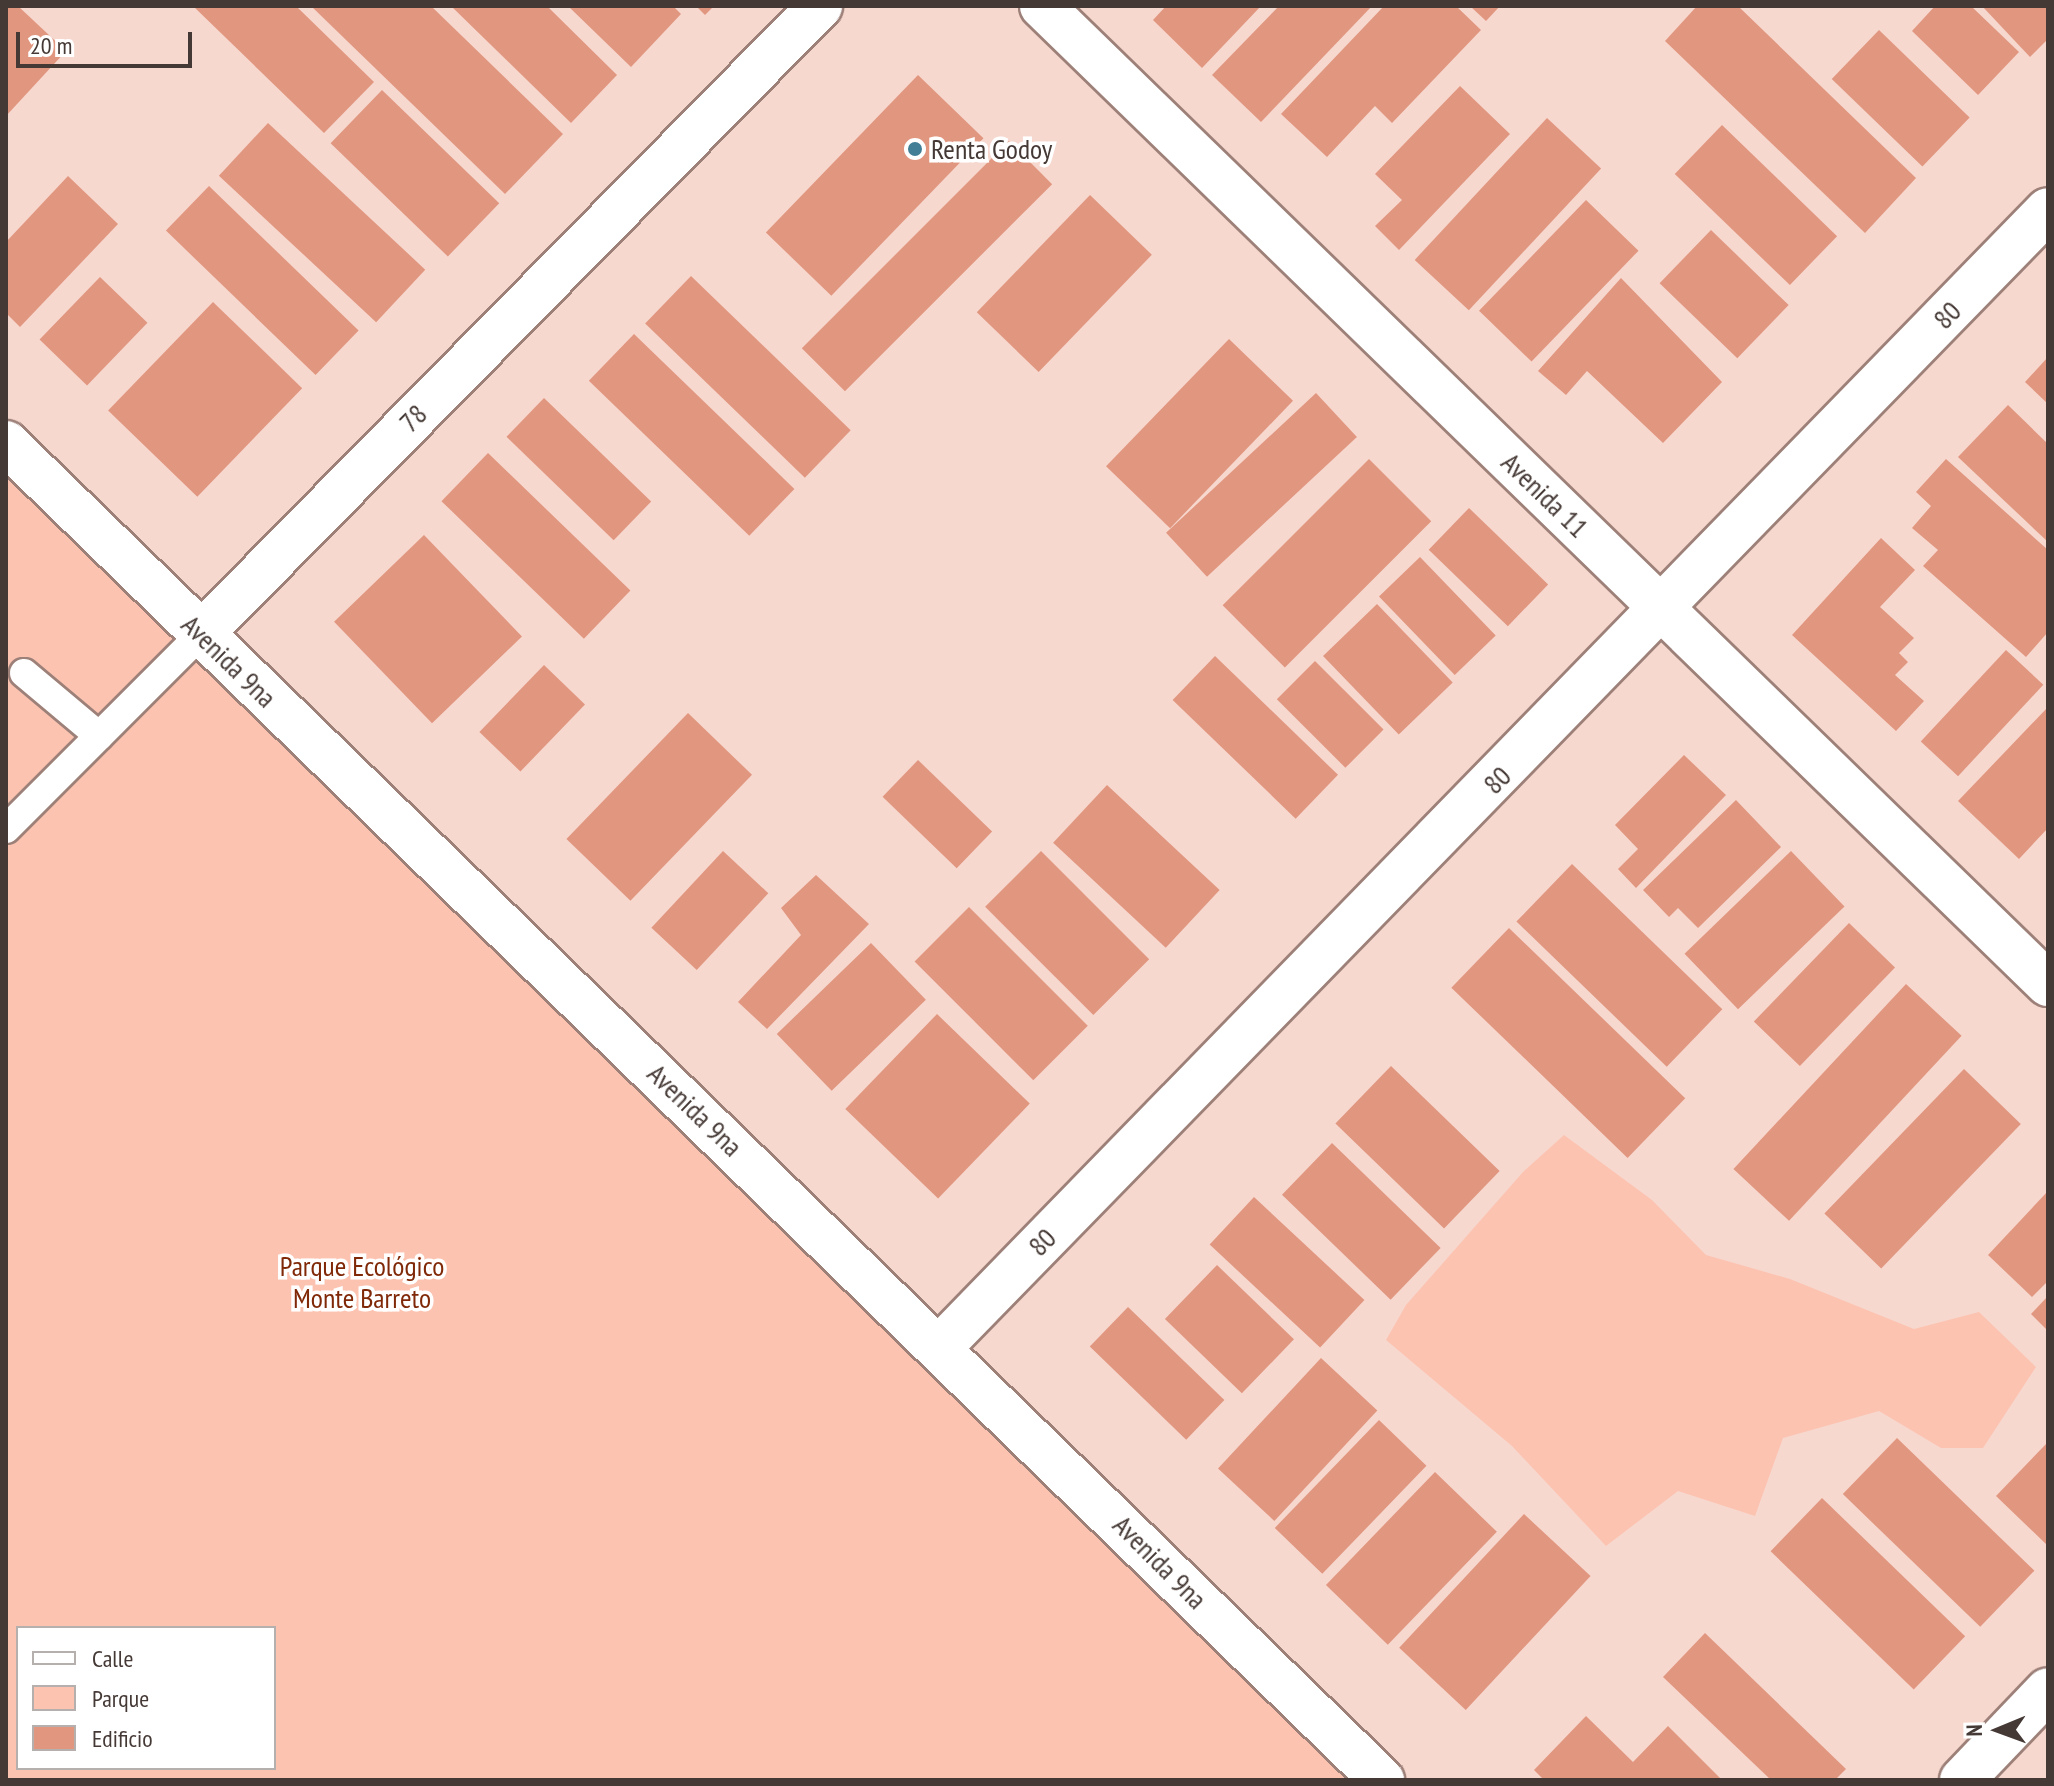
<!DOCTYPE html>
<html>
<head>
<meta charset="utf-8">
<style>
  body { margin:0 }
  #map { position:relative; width:2054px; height:1786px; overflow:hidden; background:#f7d8cf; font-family:"PT Sans Narrow",sans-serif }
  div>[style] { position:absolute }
  .green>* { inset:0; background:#fcc3b1 }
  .building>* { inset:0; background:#e1967f; transform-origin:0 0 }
  .roads { filter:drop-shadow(2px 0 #9d8179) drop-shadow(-2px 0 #9d8179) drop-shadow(0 2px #9d8179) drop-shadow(0 -2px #9d8179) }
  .service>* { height:28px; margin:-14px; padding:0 14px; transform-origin:14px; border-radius:14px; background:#fff }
  .minor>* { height:44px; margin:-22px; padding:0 22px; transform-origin:22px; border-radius:22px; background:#fff }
  .tertiary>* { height:44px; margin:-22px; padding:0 22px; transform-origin:22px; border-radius:22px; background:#fff }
  .dots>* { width:22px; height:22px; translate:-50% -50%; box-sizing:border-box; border:4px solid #fff; border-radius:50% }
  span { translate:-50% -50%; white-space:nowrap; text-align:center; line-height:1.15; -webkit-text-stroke:7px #fff; paint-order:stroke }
  .poi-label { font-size:28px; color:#453935 }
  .left { translate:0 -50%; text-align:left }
  .street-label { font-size:28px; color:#453935 }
  .park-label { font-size:28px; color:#802908 }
  .frame { position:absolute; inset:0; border:8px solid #453935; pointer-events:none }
  .legend { position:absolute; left:16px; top:1626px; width:260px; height:144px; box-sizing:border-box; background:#fff; border:2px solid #b5b0ae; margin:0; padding:10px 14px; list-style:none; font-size:24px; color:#453935 }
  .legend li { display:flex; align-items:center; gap:16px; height:40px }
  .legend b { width:40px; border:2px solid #b5b0ae }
  .north { position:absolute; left:1958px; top:1690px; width:80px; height:80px; -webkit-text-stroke:6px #fff; paint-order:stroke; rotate:269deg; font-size:22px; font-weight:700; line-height:32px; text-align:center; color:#453935 }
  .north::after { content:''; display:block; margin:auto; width:28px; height:36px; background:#453935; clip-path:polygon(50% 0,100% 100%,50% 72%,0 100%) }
  .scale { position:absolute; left:16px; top:32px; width:176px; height:36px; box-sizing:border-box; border:4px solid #453935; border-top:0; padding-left:10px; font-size:24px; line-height:28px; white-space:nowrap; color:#453935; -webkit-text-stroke:6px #fff; paint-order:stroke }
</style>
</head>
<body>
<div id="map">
  <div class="green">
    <i style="clip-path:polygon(evenodd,6px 444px,1382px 1780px,6px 1780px,6px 444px,18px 1628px,274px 1628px,274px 1768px,18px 1768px,18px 1628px)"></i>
    <i style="clip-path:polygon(1564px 1135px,1652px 1200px,1706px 1255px,1790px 1279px,1914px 1329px,1979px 1312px,2036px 1367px,1983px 1448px,1941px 1448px,1879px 1411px,1783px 1438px,1755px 1516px,1678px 1491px,1606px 1546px,1512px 1446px,1386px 1340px,1406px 1305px,1523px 1172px)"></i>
  </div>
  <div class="building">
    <i style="clip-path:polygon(6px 6px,18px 6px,66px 51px,6px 116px)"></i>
    <i style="clip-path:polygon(193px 6px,296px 6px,374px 82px,324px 133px)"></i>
    <i style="clip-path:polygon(311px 6px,431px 6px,563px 134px,505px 194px)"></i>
    <i style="clip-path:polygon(451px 6px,547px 6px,617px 75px,571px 123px)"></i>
    <i style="clip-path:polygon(568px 6px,673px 6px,681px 14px,631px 67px)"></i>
    <i style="clip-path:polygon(696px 6px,714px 6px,705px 15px)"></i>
    <i style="clip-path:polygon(1166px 6px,1261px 6px,1202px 68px,1153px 20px)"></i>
    <i style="clip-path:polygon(1279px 6px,1372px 6px,1261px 122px,1212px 75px)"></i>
    <i style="clip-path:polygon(1384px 6px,1456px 6px,1481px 30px,1392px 123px,1375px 106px,1327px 157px,1281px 114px)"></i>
    <i style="clip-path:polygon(1470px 6px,1500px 6px,1486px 21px)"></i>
    <i style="clip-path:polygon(1697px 6px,1738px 6px,1916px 178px,1865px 233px,1665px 41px)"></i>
    <i style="clip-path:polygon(1935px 6px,1971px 6px,2019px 52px,1978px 95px,1912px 31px)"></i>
    <i style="clip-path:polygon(1982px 6px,2048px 6px,2048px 39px,2030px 57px)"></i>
    <i style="left:1879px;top:30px;width:126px;height:68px;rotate:44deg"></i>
    <i style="left:918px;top:75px;width:91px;height:219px;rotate:44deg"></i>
    <i style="clip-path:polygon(1460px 86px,1510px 134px,1399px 250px,1375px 226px,1402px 200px,1375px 174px)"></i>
    <i style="left:382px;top:90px;width:163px;height:74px;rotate:44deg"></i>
    <i style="left:1547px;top:118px;width:74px;height:194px;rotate:43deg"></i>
    <i style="left:268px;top:123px;width:215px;height:72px;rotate:43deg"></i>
    <i style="left:1722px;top:125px;width:160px;height:68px;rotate:44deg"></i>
    <i style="left:1009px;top:141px;width:61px;height:293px;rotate:45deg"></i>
    <i style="clip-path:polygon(68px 176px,118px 224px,20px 327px,6px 313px,6px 242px)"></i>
    <i style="left:209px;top:186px;width:208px;height:62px;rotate:44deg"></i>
    <i style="left:1090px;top:195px;width:86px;height:163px;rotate:44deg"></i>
    <i style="left:1586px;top:200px;width:73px;height:154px;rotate:44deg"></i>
    <i style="left:1711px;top:230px;width:108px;height:74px;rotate:44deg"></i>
    <i style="left:691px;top:276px;width:222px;height:66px;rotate:44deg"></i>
    <i style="left:100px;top:277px;width:66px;height:87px;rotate:44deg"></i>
    <i style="clip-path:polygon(1621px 278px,1722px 382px,1663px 443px,1587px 371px,1566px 395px,1538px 371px)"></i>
    <i style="left:213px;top:302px;width:124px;height:151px;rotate:44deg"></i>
    <i style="left:634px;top:334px;width:223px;height:65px;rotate:44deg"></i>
    <i style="left:1229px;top:339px;width:89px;height:177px;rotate:44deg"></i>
    <i style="clip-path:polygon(2048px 357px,2048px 404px,2025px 382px)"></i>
    <i style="left:1316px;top:393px;width:60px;height:205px;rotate:47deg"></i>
    <i style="left:544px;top:398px;width:149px;height:54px;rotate:44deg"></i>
    <i style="clip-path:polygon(2008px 405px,2048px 444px,2048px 542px,1958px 457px)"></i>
    <i style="left:488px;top:453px;width:198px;height:67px;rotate:44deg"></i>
    <i style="left:1369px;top:459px;width:88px;height:207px;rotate:45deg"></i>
    <i style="clip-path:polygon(1946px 459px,2048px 550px,2048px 632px,2026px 657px,1923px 566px,1938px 550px,1912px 528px,1931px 506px,1916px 492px)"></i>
    <i style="left:1469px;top:508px;width:110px;height:58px;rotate:44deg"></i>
    <i style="left:424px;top:535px;width:141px;height:125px;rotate:46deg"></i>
    <i style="clip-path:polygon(1881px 538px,1915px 570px,1880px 607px,1914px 638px,1899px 653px,1908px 662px,1895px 675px,1924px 701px,1896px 731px,1792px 635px)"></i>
    <i style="left:1420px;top:557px;width:109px;height:57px;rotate:46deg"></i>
    <i style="left:1377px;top:604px;width:109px;height:75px;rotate:46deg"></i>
    <i style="left:2006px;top:650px;width:51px;height:125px;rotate:43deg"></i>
    <i style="left:1215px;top:656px;width:171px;height:61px;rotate:44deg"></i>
    <i style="left:1315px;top:661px;width:97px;height:54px;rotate:45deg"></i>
    <i style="left:544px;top:665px;width:57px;height:93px;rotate:44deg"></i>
    <i style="clip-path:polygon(2048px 707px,2048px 828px,2019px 859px,1958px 801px)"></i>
    <i style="left:688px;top:713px;width:89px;height:175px;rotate:44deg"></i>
    <i style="clip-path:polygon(1684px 755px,1726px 795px,1636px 888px,1618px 869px,1638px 849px,1615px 825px)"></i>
    <i style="left:918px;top:760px;width:103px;height:51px;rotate:44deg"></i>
    <i style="left:1107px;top:785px;width:154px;height:79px;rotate:43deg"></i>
    <i style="clip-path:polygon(1736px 800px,1781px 847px,1698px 928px,1678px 908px,1669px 917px,1643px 890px)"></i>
    <i style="left:723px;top:851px;width:62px;height:105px;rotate:43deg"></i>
    <i style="left:1041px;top:851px;width:153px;height:79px;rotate:45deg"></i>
    <i style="left:1791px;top:851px;width:77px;height:148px;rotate:46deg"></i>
    <i style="left:1572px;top:864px;width:209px;height:80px;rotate:44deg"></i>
    <i style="clip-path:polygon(816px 875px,869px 924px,767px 1029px,738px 1002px,801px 935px,781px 908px)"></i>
    <i style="left:969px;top:907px;width:168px;height:77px;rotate:45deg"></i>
    <i style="left:1849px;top:923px;width:64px;height:137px;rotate:44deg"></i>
    <i style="left:1509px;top:928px;width:245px;height:83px;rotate:44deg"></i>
    <i style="left:871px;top:943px;width:79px;height:131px;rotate:46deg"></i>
    <i style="left:1906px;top:984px;width:76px;height:253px;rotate:43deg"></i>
    <i style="left:937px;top:1014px;width:129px;height:132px;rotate:44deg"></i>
    <i style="left:1391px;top:1066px;width:151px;height:80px;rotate:44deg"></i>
    <i style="left:1964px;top:1069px;width:79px;height:201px;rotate:44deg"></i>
    <i style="left:1332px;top:1143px;width:151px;height:72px;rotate:44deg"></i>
    <i style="clip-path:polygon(2048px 1191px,2048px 1281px,2032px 1297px,1988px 1255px)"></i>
    <i style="left:1254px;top:1197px;width:151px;height:65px;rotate:43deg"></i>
    <i style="left:1217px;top:1265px;width:107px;height:75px;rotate:44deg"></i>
    <i style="clip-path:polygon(2048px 1296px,2048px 1331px,2031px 1314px)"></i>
    <i style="left:1128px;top:1307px;width:134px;height:55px;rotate:44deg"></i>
    <i style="left:1321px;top:1358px;width:77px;height:151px;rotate:43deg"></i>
    <i style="left:1379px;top:1420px;width:66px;height:150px;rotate:44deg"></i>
    <i style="left:1897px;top:1438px;width:191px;height:78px;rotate:44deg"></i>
    <i style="clip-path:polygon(2048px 1442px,2048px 1546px,1996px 1496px)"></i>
    <i style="left:1435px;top:1472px;width:86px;height:157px;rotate:44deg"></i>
    <i style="left:1822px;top:1498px;width:199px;height:74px;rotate:44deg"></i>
    <i style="left:1524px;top:1514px;width:91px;height:183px;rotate:43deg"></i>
    <i style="clip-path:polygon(1705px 1633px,1846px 1769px,1835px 1780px,1771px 1780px,1663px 1677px)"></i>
    <i style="clip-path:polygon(1586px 1716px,1633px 1762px,1668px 1726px,1722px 1780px,1544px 1780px,1534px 1770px)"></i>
  </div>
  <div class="roads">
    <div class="service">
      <i style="left:24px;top:673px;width:98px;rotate:40deg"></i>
      <i style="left:6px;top:829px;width:276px;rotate:-45deg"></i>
    </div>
    <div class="minor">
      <i style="left:1042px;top:6px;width:1403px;rotate:44.19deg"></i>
      <i style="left:201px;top:634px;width:882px;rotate:-45.41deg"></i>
      <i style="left:941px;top:1346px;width:1586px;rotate:-45.74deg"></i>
      <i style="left:1962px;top:1780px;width:124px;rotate:-46.3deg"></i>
    </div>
    <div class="tertiary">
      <i style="left:6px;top:443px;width:1919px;rotate:44.18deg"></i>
    </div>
  </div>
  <div class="dots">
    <i style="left:915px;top:149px;background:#427f96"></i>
  </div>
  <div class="poi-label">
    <span class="left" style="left:931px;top:149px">Renta Godoy</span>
  </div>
  <div class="street-label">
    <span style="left:1947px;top:315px;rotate:-46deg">80</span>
    <span style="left:413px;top:418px;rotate:-45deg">78</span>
    <span style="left:1545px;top:495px;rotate:44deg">Avenida 11</span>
    <span style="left:229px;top:661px;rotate:44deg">Avenida 9na</span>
    <span style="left:1497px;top:780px;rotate:-45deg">80</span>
    <span style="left:695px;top:1110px;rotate:44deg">Avenida 9na</span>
    <span style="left:1042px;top:1242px;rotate:-45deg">80</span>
    <span style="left:1160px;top:1562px;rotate:45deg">Avenida 9na</span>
  </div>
  <div class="park-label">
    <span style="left:362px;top:1282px">Parque Ecológico<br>Monte Barreto</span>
  </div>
  <div class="frame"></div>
  <ul class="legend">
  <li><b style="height:10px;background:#fff"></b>Calle</li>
  <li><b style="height:22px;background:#fcc3b1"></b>Parque</li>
  <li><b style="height:22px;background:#e1967f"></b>Edificio</li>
  </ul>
  <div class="north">N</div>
  <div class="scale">20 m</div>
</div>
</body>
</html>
